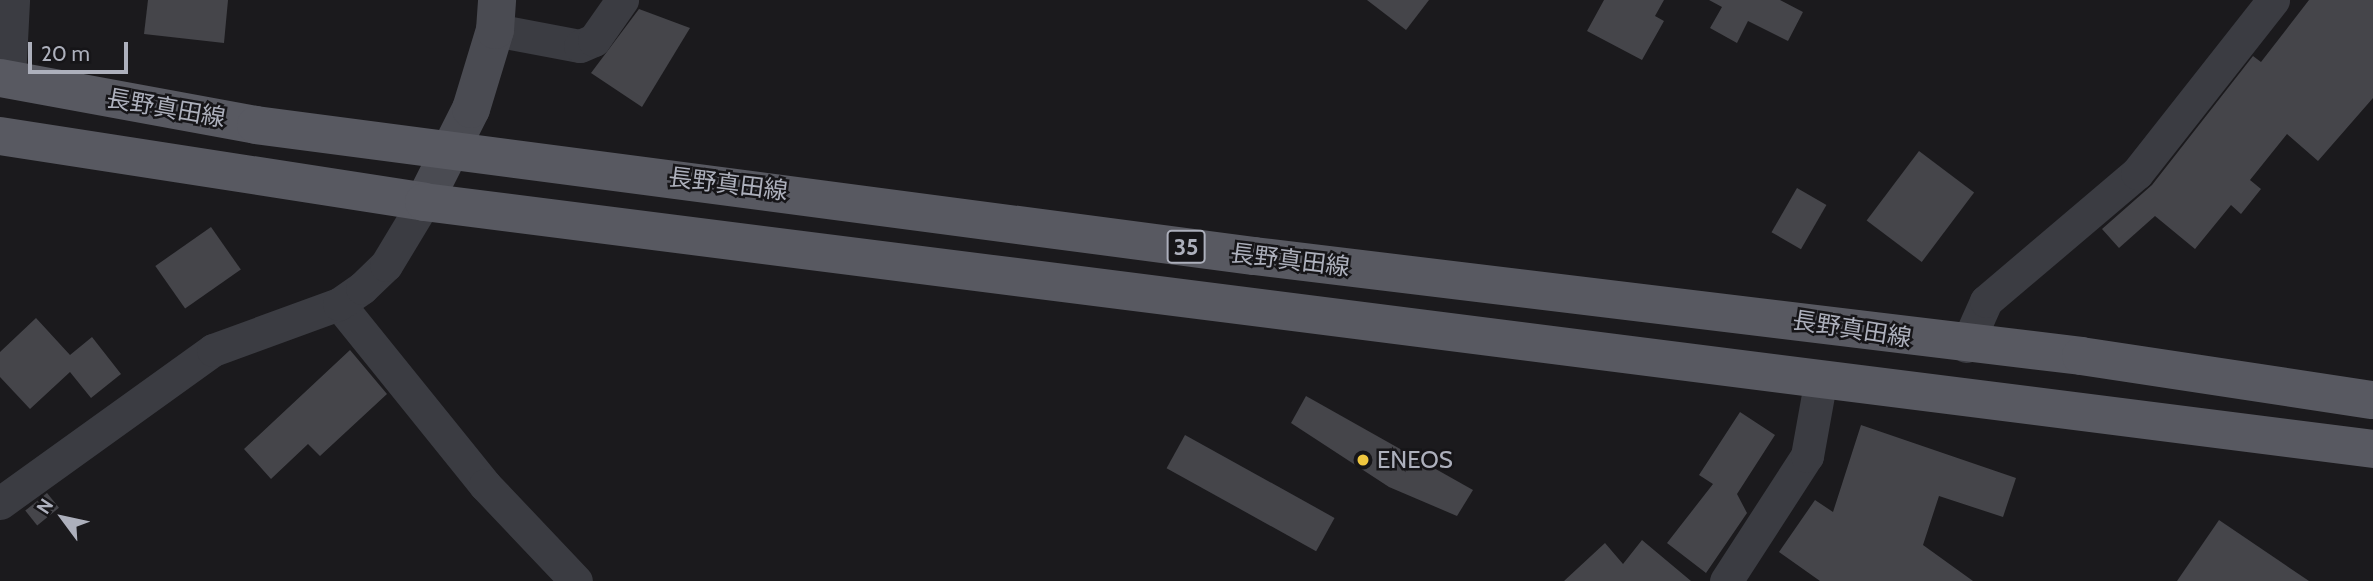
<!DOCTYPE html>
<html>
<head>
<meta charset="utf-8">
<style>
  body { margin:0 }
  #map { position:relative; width:2373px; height:581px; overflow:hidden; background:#1b1a1d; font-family:Cabin,"Noto Sans JP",sans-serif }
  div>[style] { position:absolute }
  .building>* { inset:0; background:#45454a; transform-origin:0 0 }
  .street>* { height:33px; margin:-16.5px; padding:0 16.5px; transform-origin:16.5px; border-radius:16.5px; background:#3b3c42 }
  .secondary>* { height:38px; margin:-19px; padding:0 19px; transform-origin:19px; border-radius:19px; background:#4a4b52 }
  .primary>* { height:38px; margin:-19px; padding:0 19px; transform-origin:19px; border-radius:19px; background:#585961 }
  .dots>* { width:19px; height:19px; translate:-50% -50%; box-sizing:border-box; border:4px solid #161518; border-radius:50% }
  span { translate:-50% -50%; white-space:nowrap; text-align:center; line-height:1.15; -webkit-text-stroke:5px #161518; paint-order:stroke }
  .shield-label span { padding:2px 5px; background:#161518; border:2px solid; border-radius:5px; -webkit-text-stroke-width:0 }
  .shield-label { font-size:23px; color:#adb0bc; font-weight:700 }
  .street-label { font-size:24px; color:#adb0bc }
  .poi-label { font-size:24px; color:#adb0bc }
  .left { translate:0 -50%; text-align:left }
  .north { position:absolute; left:28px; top:483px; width:70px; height:70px; -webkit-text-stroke:5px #161518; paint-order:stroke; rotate:303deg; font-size:19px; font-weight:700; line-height:28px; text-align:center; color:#adb0bc }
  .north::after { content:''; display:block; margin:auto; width:24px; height:32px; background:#adb0bc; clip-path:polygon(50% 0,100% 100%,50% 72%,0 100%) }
  .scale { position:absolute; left:28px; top:42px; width:100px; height:32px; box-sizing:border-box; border:4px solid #adb0bc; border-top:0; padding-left:9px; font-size:21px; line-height:24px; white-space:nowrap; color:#adb0bc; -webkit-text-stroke:5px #161518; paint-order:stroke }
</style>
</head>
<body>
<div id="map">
  <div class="building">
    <i style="clip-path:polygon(148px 0,228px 0,224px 43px,144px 34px)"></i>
    <i style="clip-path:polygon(1367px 0,1429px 0,1406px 30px)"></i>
    <i style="clip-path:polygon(1604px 0,1664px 0,1655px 16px,1664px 21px,1642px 60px,1587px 31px)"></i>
    <i style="clip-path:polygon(1709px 0,1780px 0,1803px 12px,1788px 41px,1748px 21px,1737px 43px,1710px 28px,1722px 7px)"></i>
    <i style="clip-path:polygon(2309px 0,2373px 0,2373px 98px,2318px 161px,2287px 134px,2250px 180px,2261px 189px,2241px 214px,2231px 205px,2195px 249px,2155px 216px,2119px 248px,2102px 229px,2152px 185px,2253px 56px,2261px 62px)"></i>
    <i style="clip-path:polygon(639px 9px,690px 28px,642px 107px,591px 73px)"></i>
    <i style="left:1919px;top:151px;width:69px;height:87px;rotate:37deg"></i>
    <i style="left:1797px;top:188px;width:34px;height:51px;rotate:30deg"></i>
    <i style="left:211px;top:227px;width:52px;height:68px;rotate:55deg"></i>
    <i style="clip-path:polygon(36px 318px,70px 355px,92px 337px,121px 374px,91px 398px,70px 372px,30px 409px,0 377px,0 352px)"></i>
    <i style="clip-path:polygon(350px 350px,387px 394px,320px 456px,308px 444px,271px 479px,244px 449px)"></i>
    <i style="clip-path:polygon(1306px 396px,1473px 490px,1457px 516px,1389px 487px,1291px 423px)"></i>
    <i style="clip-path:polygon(1740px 412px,1775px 435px,1737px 494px,1747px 513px,1706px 573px,1667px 543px,1713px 484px,1699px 475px)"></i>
    <i style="clip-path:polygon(1861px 425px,2016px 478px,2003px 517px,1939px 496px,1923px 545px,1973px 581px,1820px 581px,1779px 552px,1815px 500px,1833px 512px)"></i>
    <i style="left:1185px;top:435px;width:171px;height:38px;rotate:29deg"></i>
    <i style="left:47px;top:493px;width:19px;height:28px;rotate:51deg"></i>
    <i style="clip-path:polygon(2219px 520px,2309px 581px,2177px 581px)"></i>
    <i style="clip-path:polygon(1642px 540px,1691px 581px,1564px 581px,1605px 543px,1623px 564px)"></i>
  </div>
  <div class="street">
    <i style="left:495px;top:30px;width:86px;rotate:10.7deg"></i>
    <i style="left:580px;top:46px;width:15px;rotate:-23deg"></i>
    <i style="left:594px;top:40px;width:49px;rotate:-55deg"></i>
    <i style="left:9px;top:80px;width:80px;rotate:-87.1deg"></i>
    <i style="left:339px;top:304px;width:233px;rotate:51.1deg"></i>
    <i style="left:485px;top:485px;width:132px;rotate:46.5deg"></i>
    <i style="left:1966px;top:346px;width:49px;rotate:-66deg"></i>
    <i style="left:1986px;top:301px;width:198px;rotate:-40.3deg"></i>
    <i style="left:2137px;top:173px;width:220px;rotate:-51.8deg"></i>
    <i style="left:0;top:503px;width:262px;rotate:-35.7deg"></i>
    <i style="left:213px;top:350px;width:134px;rotate:-20.1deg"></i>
    <i style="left:339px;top:304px;width:28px;rotate:-35deg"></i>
    <i style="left:362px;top:288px;width:33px;rotate:-44deg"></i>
    <i style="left:386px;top:265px;width:74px;rotate:-58.9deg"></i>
    <i style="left:1726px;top:581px;width:149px;rotate:-57.1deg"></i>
    <i style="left:1807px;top:456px;width:79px;rotate:-79.8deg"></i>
  </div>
  <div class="secondary">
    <i style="left:424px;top:202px;width:104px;rotate:-63.2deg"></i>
    <i style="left:471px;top:109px;width:83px;rotate:-73.1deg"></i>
    <i style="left:495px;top:30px;width:30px;rotate:-86deg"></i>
  </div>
  <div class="primary">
    <i style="left:0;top:78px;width:260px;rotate:10.4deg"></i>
    <i style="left:256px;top:125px;width:1007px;rotate:7.48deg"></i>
    <i style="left:1254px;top:256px;width:833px;rotate:6.89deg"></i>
    <i style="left:2081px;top:356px;width:295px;rotate:8.6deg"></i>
    <i style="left:0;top:136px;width:429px;rotate:8.8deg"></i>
    <i style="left:424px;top:202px;width:1965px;rotate:7.22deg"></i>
  </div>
  <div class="dots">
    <i style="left:1363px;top:460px;background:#f0c73f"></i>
  </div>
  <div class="shield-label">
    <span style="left:1186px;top:247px">35</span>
  </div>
  <div class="street-label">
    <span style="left:166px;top:108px;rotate:10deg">長野真田線</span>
    <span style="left:728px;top:184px;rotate:7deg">長野真田線</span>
    <span style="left:1290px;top:260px;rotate:7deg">長野真田線</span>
    <span style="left:1852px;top:329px;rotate:9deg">長野真田線</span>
  </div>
  <div class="poi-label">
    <span class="left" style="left:1377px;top:460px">ENEOS</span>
  </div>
  <div class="north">N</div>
  <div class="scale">20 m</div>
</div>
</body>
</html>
